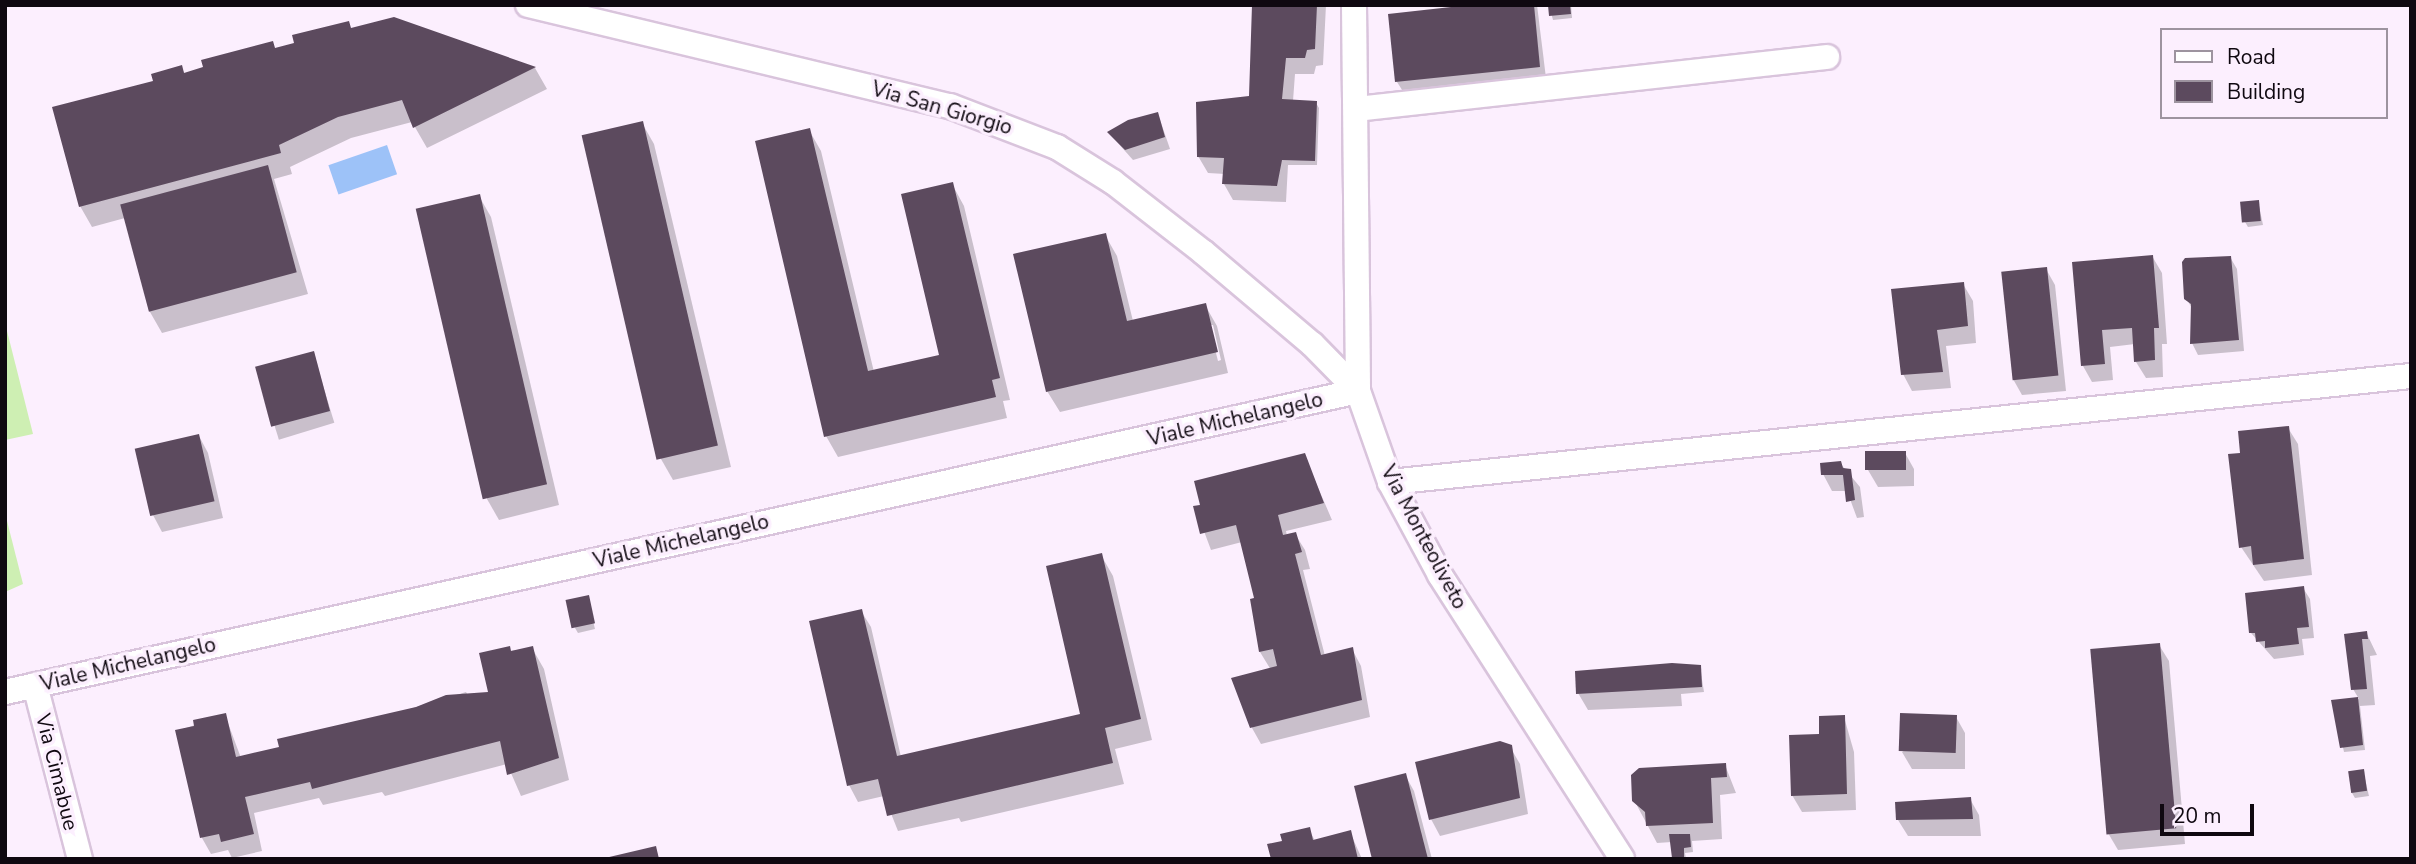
<!DOCTYPE html>
<html>
<head>
<meta charset="utf-8">
<style>
  body { margin:0 }
  #map { position:relative; width:2416px; height:864px; overflow:hidden; background:#fceffe; font-family:"Nunito Sans",sans-serif }
  div>[style] { position:absolute }
  .green>* { inset:0; background:#ceefb3 }
  .water>* { inset:0; background:#9dc2f8; transform-origin:0 0 }
  .shadow>* { inset:0; background:#0003; transform-origin:0 0 }
  .building>* { inset:0; background:#5c4a5e; transform-origin:0 0 }
  .roads { filter:drop-shadow(2px 0 #d9c4dc) drop-shadow(-2px 0 #d9c4dc) drop-shadow(0 2px #d9c4dc) drop-shadow(0 -2px #d9c4dc) }
  .minor>* { height:24px; margin:-12px; padding:0 12px; transform-origin:12px; border-radius:12px; background:#fff }
  span { translate:-50% -50%; white-space:nowrap; text-align:center; line-height:1.15; -webkit-text-stroke:7px #fceffe; paint-order:stroke }
  .street-label { font-size:21px; color:#0f0810 }
  .frame { position:absolute; inset:0; border:7px solid #0f0810; pointer-events:none }
  .legend { position:absolute; left:2160px; top:28px; width:228px; height:91px; box-sizing:border-box; background:#fceffe; border:2px solid #9d939f; margin:0; padding:9px 12px; list-style:none; font-size:21px; color:#0f0810 }
  .legend li { display:flex; align-items:center; gap:14px; height:35px }
  .legend b { width:35px; border:2px solid #9d939f }
  .scale { position:absolute; left:2160px; top:804px; width:94px; height:32px; box-sizing:border-box; border:4px solid #0f0810; border-top:0; padding-left:9px; font-size:21px; line-height:24px; white-space:nowrap; color:#0f0810; -webkit-text-stroke:5px #fceffe; paint-order:stroke }
</style>
</head>
<body>
<div id="map">
  <div class="green">
    <i style="clip-path:polygon(5px 323px,33px 434px,5px 440px)"></i>
    <i style="clip-path:polygon(5px 513px,23px 584px,5px 592px)"></i>
  </div>
  <div class="water">
    <i style="left:387px;top:145px;width:31px;height:62px;rotate:71deg"></i>
  </div>
  <div class="shadow">
    <i style="clip-path:polygon(1254px 5px,1326px 5px,1323px 65px,1316px 66px,1314px 74px,1295px 74px,1293px 101px,1316px 103px,1319px 108px,1317px 165px,1288px 165px,1286px 202px,1233px 200px,1224px 184px,1225px 174px,1208px 173px,1198px 156px,1251px 98px)"></i>
    <i style="clip-path:polygon(1471px 5px,1537px 5px,1546px 78px,1404px 93px,1397px 82px,1390px 16px)"></i>
    <i style="clip-path:polygon(1549px 5px,1571px 5px,1572px 18px,1553px 20px)"></i>
    <i style="clip-path:polygon(394px 19px,535px 68px,547px 89px,427px 148px,412px 122px,351px 138px,290px 167px,292px 174px,274px 179px,308px 294px,162px 333px,150px 312px,125px 218px,92px 227px,80px 206px,155px 82px,181px 67px,185px 74px,272px 43px,276px 50px)"></i>
    <i style="clip-path:polygon(1158px 114px,1170px 149px,1133px 160px,1109px 133px)"></i>
    <i style="clip-path:polygon(642px 123px,654px 144px,731px 467px,673px 480px,661px 459px)"></i>
    <i style="clip-path:polygon(809px 130px,821px 151px,874px 372px,941px 356px,952px 184px,964px 206px,1010px 400px,1003px 401px,1007px 418px,838px 457px,826px 436px)"></i>
    <i style="clip-path:polygon(479px 196px,491px 217px,559px 505px,499px 520px,487px 499px)"></i>
    <i style="clip-path:polygon(2258px 201px,2263px 225px,2248px 227px,2245px 222px)"></i>
    <i style="clip-path:polygon(evenodd,1105px 235px,1117px 256px,1133px 321px,1205px 305px,1217px 326px,1228px 373px,1060px 412px,1047px 391px,1105px 235px,1209px 325px,1213px 325px,1221px 360px,1218px 361px,1209px 325px)"></i>
    <i style="clip-path:polygon(2152px 256px,2162px 273px,2167px 344px,2162px 344px,2163px 377px,2146px 378px,2136px 362px,2135px 344px,2110px 347px,2113px 380px,2092px 382px,2083px 366px,2074px 263px)"></i>
    <i style="clip-path:polygon(2230px 257px,2237px 269px,2244px 351px,2198px 355px,2192px 343px,2193px 310px,2186px 298px)"></i>
    <i style="clip-path:polygon(2046px 269px,2055px 285px,2066px 391px,2022px 395px,2013px 379px,2003px 273px)"></i>
    <i style="clip-path:polygon(1963px 284px,1973px 301px,1976px 343px,1946px 346px,1951px 388px,1912px 391px,1903px 374px)"></i>
    <i style="left:313px;top:353px;width:73px;height:58px;rotate:73deg"></i>
    <i style="clip-path:polygon(2288px 428px,2298px 444px,2312px 575px,2264px 581px,2241px 547px,2242px 455px)"></i>
    <i style="clip-path:polygon(199px 436px,208px 453px,223px 518px,162px 532px,153px 515px)"></i>
    <i style="clip-path:polygon(1905px 453px,1914px 469px,1914px 486px,1878px 487px,1868px 470px)"></i>
    <i style="clip-path:polygon(1304px 455px,1332px 520px,1286px 531px,1287px 536px,1295px 534px,1305px 550px,1310px 569px,1303px 570px,1325px 656px,1352px 649px,1361px 666px,1370px 717px,1261px 744px,1252px 728px,1271px 670px,1260px 652px,1252px 600px,1257px 599px,1242px 542px,1211px 550px,1195px 507px)"></i>
    <i style="clip-path:polygon(1840px 463px,1860px 487px,1864px 517px,1857px 518px,1847px 491px,1832px 491px,1823px 474px)"></i>
    <i style="clip-path:polygon(1101px 555px,1113px 576px,1152px 740px,1115px 749px,1124px 784px,961px 822px,959px 818px,898px 831px,884px 796px,858px 802px,849px 785px,861px 611px,871px 627px,901px 757px,1083px 715px)"></i>
    <i style="clip-path:polygon(2303px 588px,2310px 599px,2314px 638px,2302px 639px,2304px 655px,2274px 659px,2251px 633px)"></i>
    <i style="clip-path:polygon(588px 600px,595px 629px,578px 633px,575px 628px)"></i>
    <i style="clip-path:polygon(2366px 632px,2377px 655px,2370px 656px,2375px 705px,2360px 706px,2365px 750px,2344px 752px,2333px 702px,2359px 699px,2353px 689px,2346px 635px)"></i>
    <i style="clip-path:polygon(2159px 645px,2169px 661px,2185px 844px,2118px 850px,2108px 833px)"></i>
    <i style="clip-path:polygon(532px 648px,544px 669px,569px 780px,521px 796px,507px 764px,385px 796px,382px 792px,323px 805px,319px 798px,254px 813px,262px 851px,232px 858px,228px 850px,211px 854px,202px 838px,177px 731px,225px 715px,241px 758px,281px 748px,466px 692px,469px 697px,490px 693px,481px 655px)"></i>
    <i style="clip-path:polygon(1700px 667px,1704px 692px,1681px 694px,1682px 706px,1588px 710px,1578px 693px)"></i>
    <i style="clip-path:polygon(1844px 717px,1854px 752px,1856px 810px,1802px 812px,1792px 795px,1821px 736px)"></i>
    <i style="clip-path:polygon(1956px 717px,1965px 733px,1965px 769px,1912px 769px,1902px 752px)"></i>
    <i style="clip-path:polygon(1510px 747px,1520px 764px,1528px 814px,1440px 836px,1431px 819px)"></i>
    <i style="clip-path:polygon(1725px 765px,1736px 793px,1720px 795px,1722px 839px,1692px 841px,1693px 852px,1685px 853px,1686px 859px,1675px 859px,1672px 842px,1657px 843px,1634px 800px)"></i>
    <i style="clip-path:polygon(2363px 771px,2369px 796px,2355px 798px,2352px 793px)"></i>
    <i style="clip-path:polygon(1405px 775px,1414px 791px,1432px 859px,1374px 859px)"></i>
    <i style="clip-path:polygon(1970px 799px,1979px 815px,1981px 836px,1908px 836px,1898px 820px)"></i>
    <i style="clip-path:polygon(1309px 829px,1315px 841px,1350px 832px,1362px 859px,1272px 859px)"></i>
  </div>
  <div class="building">
    <i style="clip-path:polygon(1252px 5px,1317px 5px,1315px 49px,1307px 50px,1305px 58px,1286px 58px,1282px 99px,1317px 101px,1315px 161px,1282px 160px,1277px 186px,1222px 184px,1224px 158px,1197px 157px,1196px 102px,1249px 96px)"></i>
    <i style="clip-path:polygon(1469px 5px,1534px 5px,1540px 67px,1395px 82px,1388px 14px)"></i>
    <i style="clip-path:polygon(1548px 5px,1570px 5px,1571px 14px,1549px 16px)"></i>
    <i style="clip-path:polygon(394px 17px,536px 67px,413px 128px,402px 100px,338px 117px,279px 145px,281px 153px,79px 207px,52px 107px,153px 81px,151px 74px,182px 65px,184px 73px,203px 67px,201px 60px,273px 41px,275px 48px,294px 43px,292px 35px,349px 21px,351px 28px)"></i>
    <i style="clip-path:polygon(1158px 112px,1165px 137px,1125px 150px,1107px 132px,1128px 120px)"></i>
    <i style="left:643px;top:121px;width:333px;height:63px;rotate:77deg"></i>
    <i style="clip-path:polygon(810px 128px,868px 371px,939px 355px,901px 194px,953px 182px,1000px 378px,992px 380px,996px 397px,824px 437px,755px 141px)"></i>
    <i style="left:268px;top:165px;width:111px;height:153px;rotate:75deg"></i>
    <i style="left:480px;top:194px;width:298px;height:66px;rotate:77deg"></i>
    <i style="left:2259px;top:200px;width:21px;height:19px;rotate:85deg"></i>
    <i style="clip-path:polygon(1106px 233px,1127px 321px,1206px 303px,1218px 352px,1046px 392px,1013px 254px)"></i>
    <i style="clip-path:polygon(2153px 255px,2159px 328px,2154px 328px,2155px 360px,2134px 362px,2132px 328px,2102px 330px,2105px 364px,2081px 366px,2072px 262px)"></i>
    <i style="clip-path:polygon(2231px 256px,2239px 340px,2190px 344px,2191px 304px,2184px 299px,2182px 262px,2185px 258px)"></i>
    <i style="left:2047px;top:267px;width:109px;height:46px;rotate:84deg"></i>
    <i style="clip-path:polygon(1964px 282px,1968px 326px,1937px 330px,1943px 372px,1901px 375px,1891px 289px)"></i>
    <i style="left:314px;top:351px;width:62px;height:61px;rotate:75deg"></i>
    <i style="clip-path:polygon(2289px 426px,2304px 559px,2253px 565px,2251px 546px,2239px 548px,2228px 454px,2240px 453px,2238px 431px)"></i>
    <i style="left:199px;top:434px;width:69px;height:66px;rotate:77deg"></i>
    <i style="left:1906px;top:451px;width:19px;height:41px;rotate:90deg"></i>
    <i style="clip-path:polygon(1305px 453px,1324px 503px,1278px 515px,1283px 535px,1296px 532px,1302px 552px,1295px 554px,1321px 655px,1353px 647px,1362px 700px,1250px 728px,1231px 678px,1277px 666px,1273px 649px,1259px 652px,1250px 599px,1254px 598px,1236px 525px,1200px 534px,1193px 506px,1200px 505px,1194px 481px)"></i>
    <i style="clip-path:polygon(1841px 461px,1843px 468px,1851px 469px,1855px 500px,1846px 502px,1843px 475px,1821px 475px,1820px 463px)"></i>
    <i style="clip-path:polygon(1102px 553px,1141px 719px,1105px 728px,1113px 763px,887px 816px,878px 779px,847px 786px,809px 621px,862px 609px,897px 756px,1080px 714px,1046px 566px)"></i>
    <i style="clip-path:polygon(2304px 586px,2309px 627px,2297px 628px,2299px 644px,2265px 648px,2265px 641px,2256px 642px,2255px 633px,2249px 633px,2245px 593px)"></i>
    <i style="left:589px;top:595px;width:29px;height:24px;rotate:78deg"></i>
    <i style="clip-path:polygon(2367px 631px,2368px 639px,2362px 639px,2367px 689px,2351px 690px,2344px 634px)"></i>
    <i style="left:2160px;top:643px;width:186px;height:70px;rotate:85deg"></i>
    <i style="clip-path:polygon(510px 646px,511px 651px,533px 646px,559px 758px,507px 775px,500px 741px,312px 789px,310px 782px,245px 797px,254px 834px,221px 842px,219px 834px,200px 838px,175px 730px,194px 726px,193px 720px,226px 713px,236px 757px,279px 747px,277px 739px,416px 707px,446px 695px,488px 692px,479px 653px)"></i>
    <i style="clip-path:polygon(1672px 663px,1701px 665px,1702px 687px,1576px 694px,1575px 671px)"></i>
    <i style="clip-path:polygon(2358px 697px,2363px 745px,2340px 748px,2331px 700px)"></i>
    <i style="clip-path:polygon(1845px 715px,1847px 794px,1791px 796px,1789px 735px,1819px 734px,1819px 716px)"></i>
    <i style="left:1957px;top:715px;width:38px;height:57px;rotate:92deg"></i>
    <i style="clip-path:polygon(1500px 741px,1512px 745px,1520px 798px,1429px 820px,1415px 762px)"></i>
    <i style="clip-path:polygon(1726px 763px,1727px 777px,1711px 778px,1713px 823px,1646px 826px,1645px 812px,1632px 801px,1631px 775px,1639px 768px)"></i>
    <i style="left:2364px;top:769px;width:22px;height:16px;rotate:82deg"></i>
    <i style="clip-path:polygon(1406px 773px,1428px 859px,1372px 859px,1354px 786px)"></i>
    <i style="clip-path:polygon(1971px 797px,1973px 819px,1896px 820px,1895px 802px)"></i>
    <i style="clip-path:polygon(1310px 827px,1313px 840px,1351px 830px,1358px 859px,1271px 859px,1267px 844px,1282px 841px,1280px 834px)"></i>
    <i style="clip-path:polygon(1669px 834px,1690px 834px,1691px 847px,1684px 848px,1684px 857px,1672px 858px)"></i>
    <i style="clip-path:polygon(656px 846px,659px 859px,605px 859px,605px 858px)"></i>
  </div>
  <div class="roads">
    <div class="minor">
      <i style="left:528px;top:5px;width:434px;rotate:13.5deg"></i>
      <i style="left:950px;top:106px;width:115px;rotate:21deg"></i>
      <i style="left:1057px;top:147px;width:66px;rotate:32deg"></i>
      <i style="left:1113px;top:182px;width:114px;rotate:37.9deg"></i>
      <i style="left:1203px;top:252px;width:143px;rotate:40.2deg"></i>
      <i style="left:1312px;top:344px;width:66px;rotate:45.6deg"></i>
      <i style="left:1354px;top:5px;width:386px;rotate:89.4deg"></i>
      <i style="left:1358px;top:391px;width:96px;rotate:70.6deg"></i>
      <i style="left:1390px;top:482px;width:106px;rotate:61.7deg"></i>
      <i style="left:1440px;top:575px;width:337px;rotate:57.3deg"></i>
      <i style="left:1356px;top:109px;width:474px;rotate:-6.3deg"></i>
      <i style="left:1390px;top:482px;width:1026px;rotate:-5.93deg"></i>
      <i style="left:35px;top:685px;width:180px;rotate:75.5deg"></i>
      <i style="left:5px;top:692px;width:1386px;rotate:-12.54deg"></i>
    </div>
  </div>
  <div class="street-label">
    <span style="left:942px;top:108px;rotate:16deg">Via San Giorgio</span>
    <span style="left:1235px;top:419px;rotate:-13deg">Viale Michelangelo</span>
    <span style="left:1424px;top:537px;rotate:62deg">Via Monteoliveto</span>
    <span style="left:681px;top:541px;rotate:-13deg">Viale Michelangelo</span>
    <span style="left:128px;top:664px;rotate:-13deg">Viale Michelangelo</span>
    <span style="left:57px;top:772px;rotate:76deg">Via Cimabue</span>
  </div>
  <div class="frame"></div>
  <ul class="legend">
  <li><b style="height:9px;background:#fff"></b>Road</li>
  <li><b style="height:19px;background:#5c4a5e"></b>Building</li>
  </ul>
  <div class="scale">20 m</div>
</div>
</body>
</html>
